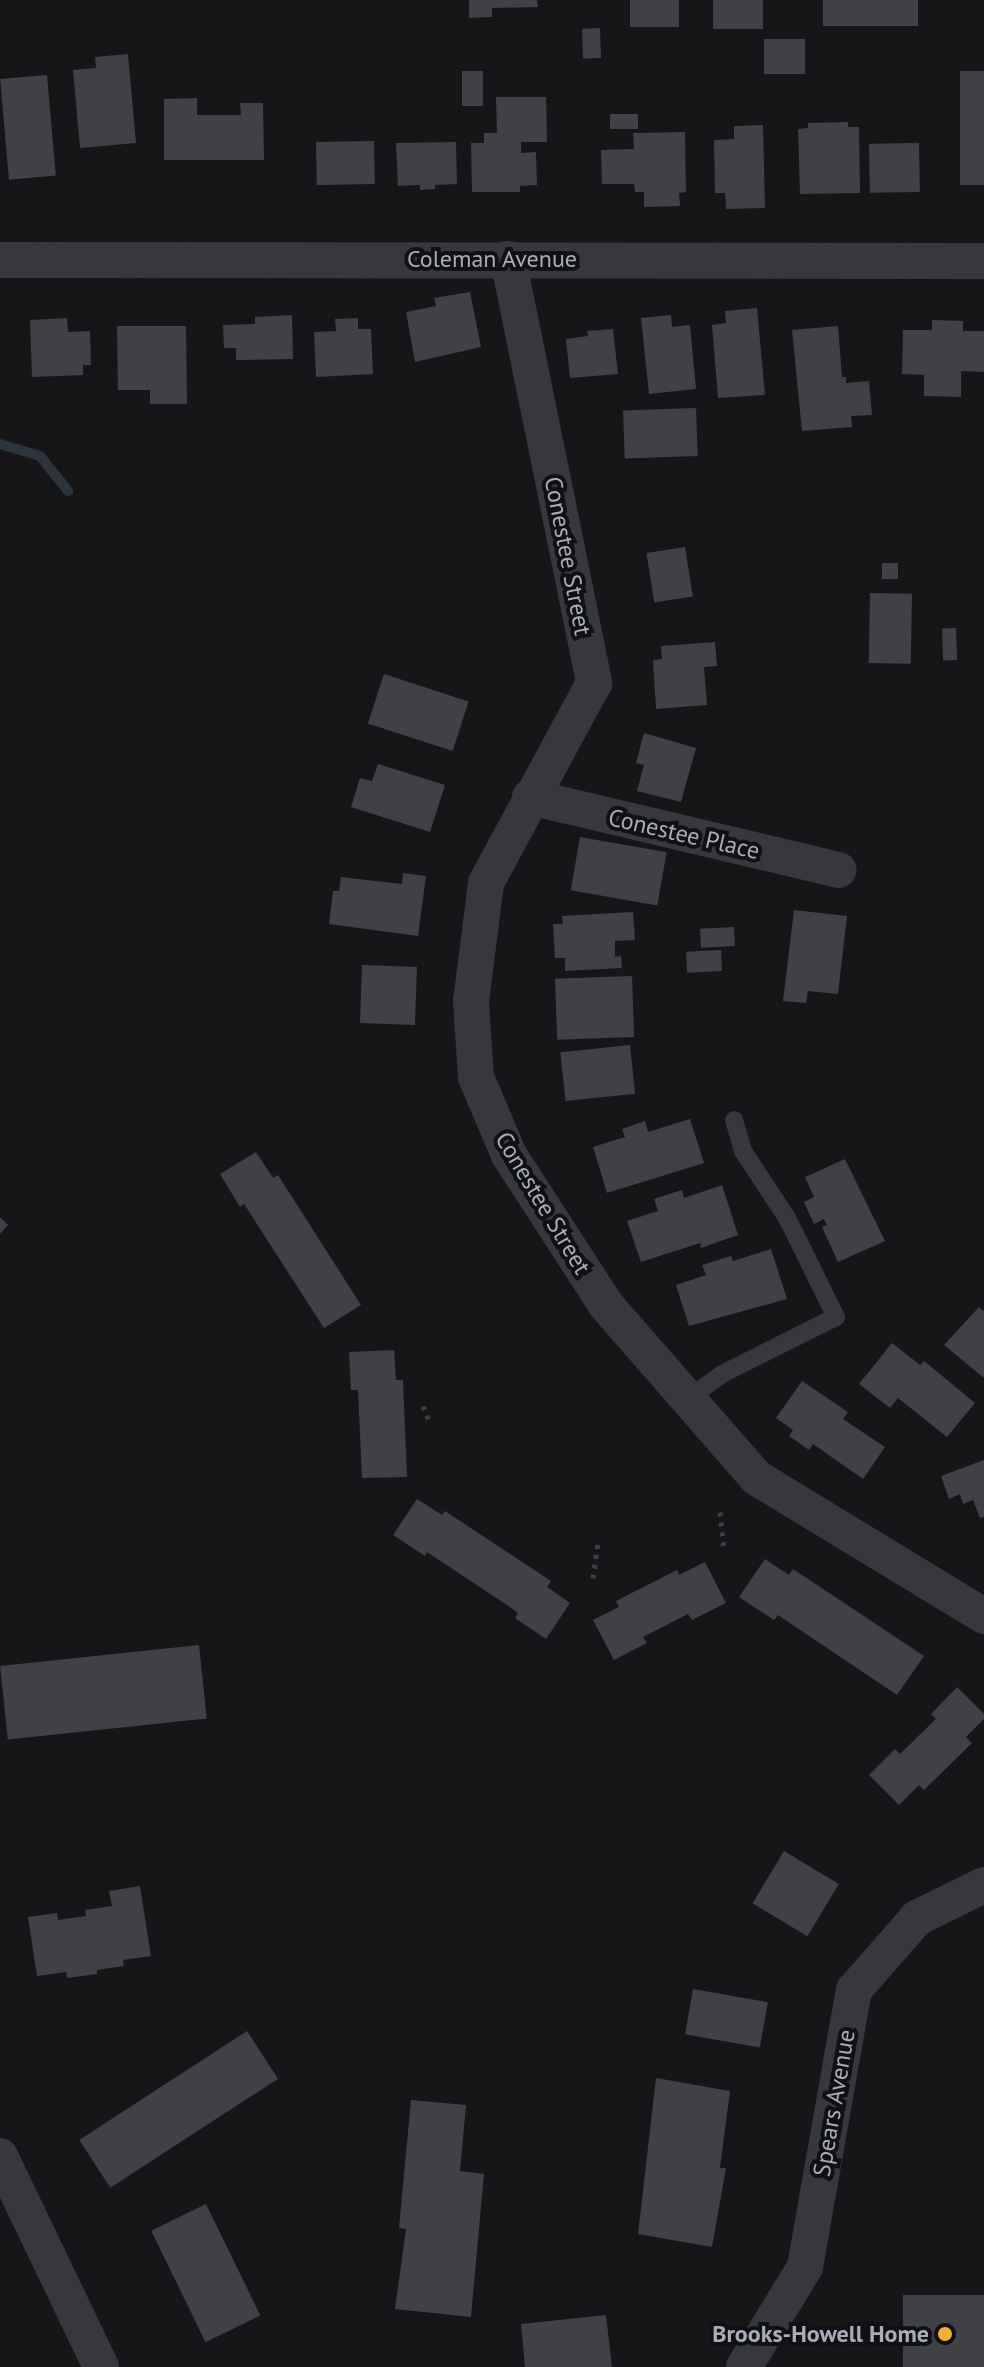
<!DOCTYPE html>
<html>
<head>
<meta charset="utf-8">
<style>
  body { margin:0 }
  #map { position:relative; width:984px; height:2367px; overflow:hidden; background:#161618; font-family:"PT Sans",sans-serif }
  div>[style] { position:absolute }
  .stream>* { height:10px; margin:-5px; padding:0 5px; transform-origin:5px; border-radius:5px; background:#2c353c }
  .building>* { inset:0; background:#404145; transform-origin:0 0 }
  .path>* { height:5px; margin-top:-2.5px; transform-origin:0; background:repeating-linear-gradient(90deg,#3d3f44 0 4px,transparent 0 10px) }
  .service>* { height:18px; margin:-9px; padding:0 9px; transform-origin:9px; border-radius:9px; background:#37383d }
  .minor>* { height:36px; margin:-18px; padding:0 18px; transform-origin:18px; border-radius:18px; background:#37383d }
  .dots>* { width:22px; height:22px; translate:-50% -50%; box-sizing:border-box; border:4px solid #111113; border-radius:50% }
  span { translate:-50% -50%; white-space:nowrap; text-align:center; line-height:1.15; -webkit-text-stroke:8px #111113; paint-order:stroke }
  .street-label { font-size:24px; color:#a8adb8 }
  .poi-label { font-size:24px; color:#a8adb8; font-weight:700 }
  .right { translate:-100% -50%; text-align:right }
</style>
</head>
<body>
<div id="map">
  <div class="stream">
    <i style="left:0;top:444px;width:42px;rotate:16.7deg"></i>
    <i style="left:40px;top:456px;width:45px;rotate:51.3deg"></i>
  </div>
  <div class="building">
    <i style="clip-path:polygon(469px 0,537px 0,538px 7px,492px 8px,492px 17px,469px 18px)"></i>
    <i style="left:630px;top:0;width:49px;height:27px"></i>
    <i style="left:713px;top:0;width:50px;height:29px"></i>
    <i style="left:823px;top:0;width:95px;height:26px"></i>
    <i style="left:600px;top:28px;width:30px;height:18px;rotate:88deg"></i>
    <i style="left:764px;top:39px;width:41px;height:35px"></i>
    <i style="clip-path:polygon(128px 54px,136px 143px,80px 148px,73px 70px,96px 68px,95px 57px)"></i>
    <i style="left:483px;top:71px;width:35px;height:21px;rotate:90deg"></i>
    <i style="left:960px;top:71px;width:24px;height:114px"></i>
    <i style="left:47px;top:75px;width:101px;height:47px;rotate:85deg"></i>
    <i style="clip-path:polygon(496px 97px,546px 97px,547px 142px,521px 142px,521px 153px,536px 152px,537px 185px,520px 186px,520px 192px,472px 192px,471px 143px,484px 143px,484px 133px,497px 133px)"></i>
    <i style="clip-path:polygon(197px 98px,197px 115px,241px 115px,240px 103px,263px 103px,264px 160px,164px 160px,164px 99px)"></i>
    <i style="left:638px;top:114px;width:15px;height:28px;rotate:90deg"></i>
    <i style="clip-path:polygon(848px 122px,848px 127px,859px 127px,860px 193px,800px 194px,798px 129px,808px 128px,808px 123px)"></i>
    <i style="clip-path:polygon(763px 125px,765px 208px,726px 209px,725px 193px,715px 193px,714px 140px,734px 139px,734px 126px)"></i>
    <i style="clip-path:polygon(685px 132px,686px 192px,679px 193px,680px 206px,644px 207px,644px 192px,635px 192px,634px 184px,602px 184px,601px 150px,634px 149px,633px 133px)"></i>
    <i style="left:374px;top:141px;width:43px;height:58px;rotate:89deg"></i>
    <i style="clip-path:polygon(456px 142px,457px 184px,435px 185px,435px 189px,420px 190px,420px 185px,398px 186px,396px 143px)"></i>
    <i style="left:919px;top:143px;width:49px;height:50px;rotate:89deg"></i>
    <i style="clip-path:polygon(470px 292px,481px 347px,415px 362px,406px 312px,436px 306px,434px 298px)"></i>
    <i style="clip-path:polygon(757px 308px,765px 395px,718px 398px,712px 325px,726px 323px,725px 311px)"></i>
    <i style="clip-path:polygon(292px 315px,293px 359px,236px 360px,236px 348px,224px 348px,223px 325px,255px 324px,255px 317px)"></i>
    <i style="clip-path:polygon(671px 315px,672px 327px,690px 325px,696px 389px,649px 394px,641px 318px)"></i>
    <i style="clip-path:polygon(67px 318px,68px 332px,90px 331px,91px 365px,83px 365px,83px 375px,32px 377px,30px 320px)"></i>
    <i style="clip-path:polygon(358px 318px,358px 329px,371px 329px,373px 374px,316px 377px,314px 332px,336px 331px,335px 319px)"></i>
    <i style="clip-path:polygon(932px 320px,963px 321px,963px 331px,984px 331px,984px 372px,961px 371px,961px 397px,924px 396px,924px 375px,902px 374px,903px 330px,932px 330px)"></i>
    <i style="clip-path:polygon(117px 326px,186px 326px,187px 404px,150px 404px,150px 390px,118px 390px)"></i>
    <i style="clip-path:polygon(838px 326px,842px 377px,846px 377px,846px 383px,869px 381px,872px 415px,851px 416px,852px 427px,802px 431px,792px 330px)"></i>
    <i style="clip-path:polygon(613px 329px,618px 374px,570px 378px,566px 339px,588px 336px,587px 331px)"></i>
    <i style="left:696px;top:408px;width:48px;height:73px;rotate:88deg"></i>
    <i style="left:685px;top:547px;width:50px;height:39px;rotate:81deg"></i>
    <i style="left:882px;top:563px;width:16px;height:16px"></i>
    <i style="left:870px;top:593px;width:42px;height:70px;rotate:1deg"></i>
    <i style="left:956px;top:628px;width:32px;height:14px;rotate:88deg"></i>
    <i style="clip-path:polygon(715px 642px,717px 666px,704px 667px,707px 705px,656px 709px,653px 660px,662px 659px,661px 646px)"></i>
    <i style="left:384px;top:674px;width:89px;height:52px;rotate:18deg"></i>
    <i style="clip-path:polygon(644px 733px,696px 748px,681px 802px,637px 791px,644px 765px,636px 763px)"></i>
    <i style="clip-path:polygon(378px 764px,445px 785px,430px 832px,351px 807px,360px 778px,372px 781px)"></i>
    <i style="left:580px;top:837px;width:88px;height:54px;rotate:10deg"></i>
    <i style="clip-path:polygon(403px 873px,426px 876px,418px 936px,329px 924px,333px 891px,339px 891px,341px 877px,402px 884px)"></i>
    <i style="clip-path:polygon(794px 910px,847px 916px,838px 994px,808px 991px,806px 1003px,783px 1001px)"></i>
    <i style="clip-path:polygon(633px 912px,635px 940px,615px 941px,615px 957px,621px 956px,622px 968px,565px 971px,565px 958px,555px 958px,553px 924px,563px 924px,562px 916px)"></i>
    <i style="left:734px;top:927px;width:19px;height:34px;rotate:87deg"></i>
    <i style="left:721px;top:950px;width:21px;height:35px;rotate:87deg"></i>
    <i style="left:362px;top:965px;width:55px;height:58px;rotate:2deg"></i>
    <i style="left:632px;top:976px;width:61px;height:77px;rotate:88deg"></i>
    <i style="left:630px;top:1045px;width:49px;height:70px;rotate:84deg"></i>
    <i style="clip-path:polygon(690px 1119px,704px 1163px,607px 1193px,593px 1147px,625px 1137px,622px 1129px,645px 1121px,648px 1132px)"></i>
    <i style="clip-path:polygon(256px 1152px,273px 1178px,278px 1175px,361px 1305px,324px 1328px,244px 1204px,240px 1207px,220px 1174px)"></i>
    <i style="clip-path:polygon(845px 1159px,885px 1241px,838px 1262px,822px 1227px,827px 1225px,824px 1219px,814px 1224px,804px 1202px,814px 1197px,805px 1177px)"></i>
    <i style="clip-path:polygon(722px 1185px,738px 1235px,701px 1248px,700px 1243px,641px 1262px,627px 1221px,658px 1211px,654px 1199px,682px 1190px,684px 1198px)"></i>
    <i style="clip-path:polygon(0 1217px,8px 1225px,0 1234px)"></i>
    <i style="clip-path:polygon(771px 1249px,787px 1299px,689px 1326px,676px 1285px,706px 1275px,702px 1265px,731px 1256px,733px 1261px)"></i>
    <i style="clip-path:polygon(979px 1307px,984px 1311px,984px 1378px,944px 1345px)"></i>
    <i style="clip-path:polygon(892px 1343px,920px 1365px,924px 1361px,975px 1403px,947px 1437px,898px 1398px,890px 1408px,859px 1384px)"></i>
    <i style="clip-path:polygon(394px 1350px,396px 1380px,403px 1380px,407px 1477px,362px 1478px,358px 1390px,351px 1390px,349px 1352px)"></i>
    <i style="clip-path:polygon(802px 1381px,848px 1412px,843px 1419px,885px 1447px,863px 1479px,813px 1444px,809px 1450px,789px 1436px,793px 1430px,776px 1418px)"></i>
    <i style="clip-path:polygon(984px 1460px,984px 1517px,980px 1518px,973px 1500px,963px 1504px,960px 1494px,949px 1499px,941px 1476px)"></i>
    <i style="clip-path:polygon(417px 1499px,442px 1515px,445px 1511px,551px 1581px,547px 1587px,570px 1603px,546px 1639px,515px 1618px,518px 1613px,510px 1607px,433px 1556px,427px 1552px,425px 1556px,393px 1535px)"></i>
    <i style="clip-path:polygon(765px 1559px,789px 1575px,793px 1569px,924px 1656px,897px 1695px,778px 1615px,774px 1620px,739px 1597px)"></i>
    <i style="clip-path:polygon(705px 1562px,726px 1603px,692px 1620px,688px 1614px,643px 1637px,647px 1643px,614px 1660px,593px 1620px,619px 1607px,616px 1601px,677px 1570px,679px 1575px)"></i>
    <i style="left:199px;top:1645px;width:74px;height:200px;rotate:84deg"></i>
    <i style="clip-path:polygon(957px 1687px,984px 1714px,984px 1719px,966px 1737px,972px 1743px,924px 1790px,919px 1785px,899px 1805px,869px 1775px,895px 1749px,900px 1754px,936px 1719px,931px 1714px)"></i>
    <i style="left:784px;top:1851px;width:64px;height:61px;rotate:31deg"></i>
    <i style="clip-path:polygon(140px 1886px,151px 1956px,123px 1960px,124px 1966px,97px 1970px,97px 1974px,67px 1978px,66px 1972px,37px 1976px,28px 1917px,57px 1913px,58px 1920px,86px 1916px,85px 1910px,112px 1906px,109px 1891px)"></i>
    <i style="left:693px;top:1989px;width:76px;height:46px;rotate:10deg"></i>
    <i style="left:247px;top:2031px;width:57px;height:200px;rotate:57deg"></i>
    <i style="clip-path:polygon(656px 2078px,730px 2091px,720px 2168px,726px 2168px,712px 2247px,638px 2234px)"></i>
    <i style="clip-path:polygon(411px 2100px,466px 2105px,460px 2171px,484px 2174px,471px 2317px,395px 2309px,406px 2229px,399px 2228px)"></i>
    <i style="left:206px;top:2204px;width:124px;height:61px;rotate:64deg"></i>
    <i style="left:984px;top:2295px;width:72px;height:81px;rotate:90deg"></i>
    <i style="clip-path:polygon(606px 2315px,612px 2367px,525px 2367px,521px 2324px)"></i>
  </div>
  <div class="path">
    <i style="left:423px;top:1406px;width:16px;rotate:68deg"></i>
    <i style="left:720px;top:1512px;width:39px;rotate:84deg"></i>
    <i style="left:593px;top:1578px;width:34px;rotate:-82deg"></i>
  </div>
  <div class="service">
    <i style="left:688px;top:1399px;width:42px;rotate:-36.3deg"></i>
    <i style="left:722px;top:1374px;width:127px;rotate:-26.6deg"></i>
    <i style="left:836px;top:1317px;width:110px;rotate:-116.3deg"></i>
    <i style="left:787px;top:1218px;width:80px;rotate:-123.3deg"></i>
    <i style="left:743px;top:1151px;width:32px;rotate:-106deg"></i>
  </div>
  <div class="minor">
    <i style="left:508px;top:259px;width:433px;rotate:78.5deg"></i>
    <i style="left:594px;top:683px;width:227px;rotate:118.4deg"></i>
    <i style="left:486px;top:883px;width:120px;rotate:97.2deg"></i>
    <i style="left:471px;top:1002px;width:75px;rotate:86.2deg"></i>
    <i style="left:476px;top:1077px;width:85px;rotate:67.1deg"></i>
    <i style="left:509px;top:1155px;width:179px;rotate:57.1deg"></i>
    <i style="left:606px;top:1305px;width:230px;rotate:48.9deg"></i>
    <i style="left:757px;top:1478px;width:266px;rotate:31.3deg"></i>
    <i style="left:0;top:260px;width:984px;rotate:0.06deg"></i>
    <i style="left:530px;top:797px;width:317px;rotate:13.3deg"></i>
    <i style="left:0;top:2156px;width:234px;rotate:64.4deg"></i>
    <i style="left:744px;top:2367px;width:117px;rotate:-58.6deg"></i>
    <i style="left:805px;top:2267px;width:281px;rotate:-80deg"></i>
    <i style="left:854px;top:1990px;width:96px;rotate:-48.8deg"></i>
    <i style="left:917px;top:1918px;width:75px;rotate:-26.2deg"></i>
  </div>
  <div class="dots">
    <i style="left:945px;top:2334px;background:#f2b134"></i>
  </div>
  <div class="street-label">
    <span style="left:492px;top:259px">Coleman Avenue</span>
    <span style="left:568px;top:556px;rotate:79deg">Conestee Street</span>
    <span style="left:684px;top:834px;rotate:13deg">Conestee Place</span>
    <span style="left:543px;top:1203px;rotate:59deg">Conestee Street</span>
    <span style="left:834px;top:2103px;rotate:-80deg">Spears Avenue</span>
  </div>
  <div class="poi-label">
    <span class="right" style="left:929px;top:2334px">Brooks-Howell Home</span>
  </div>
</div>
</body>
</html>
